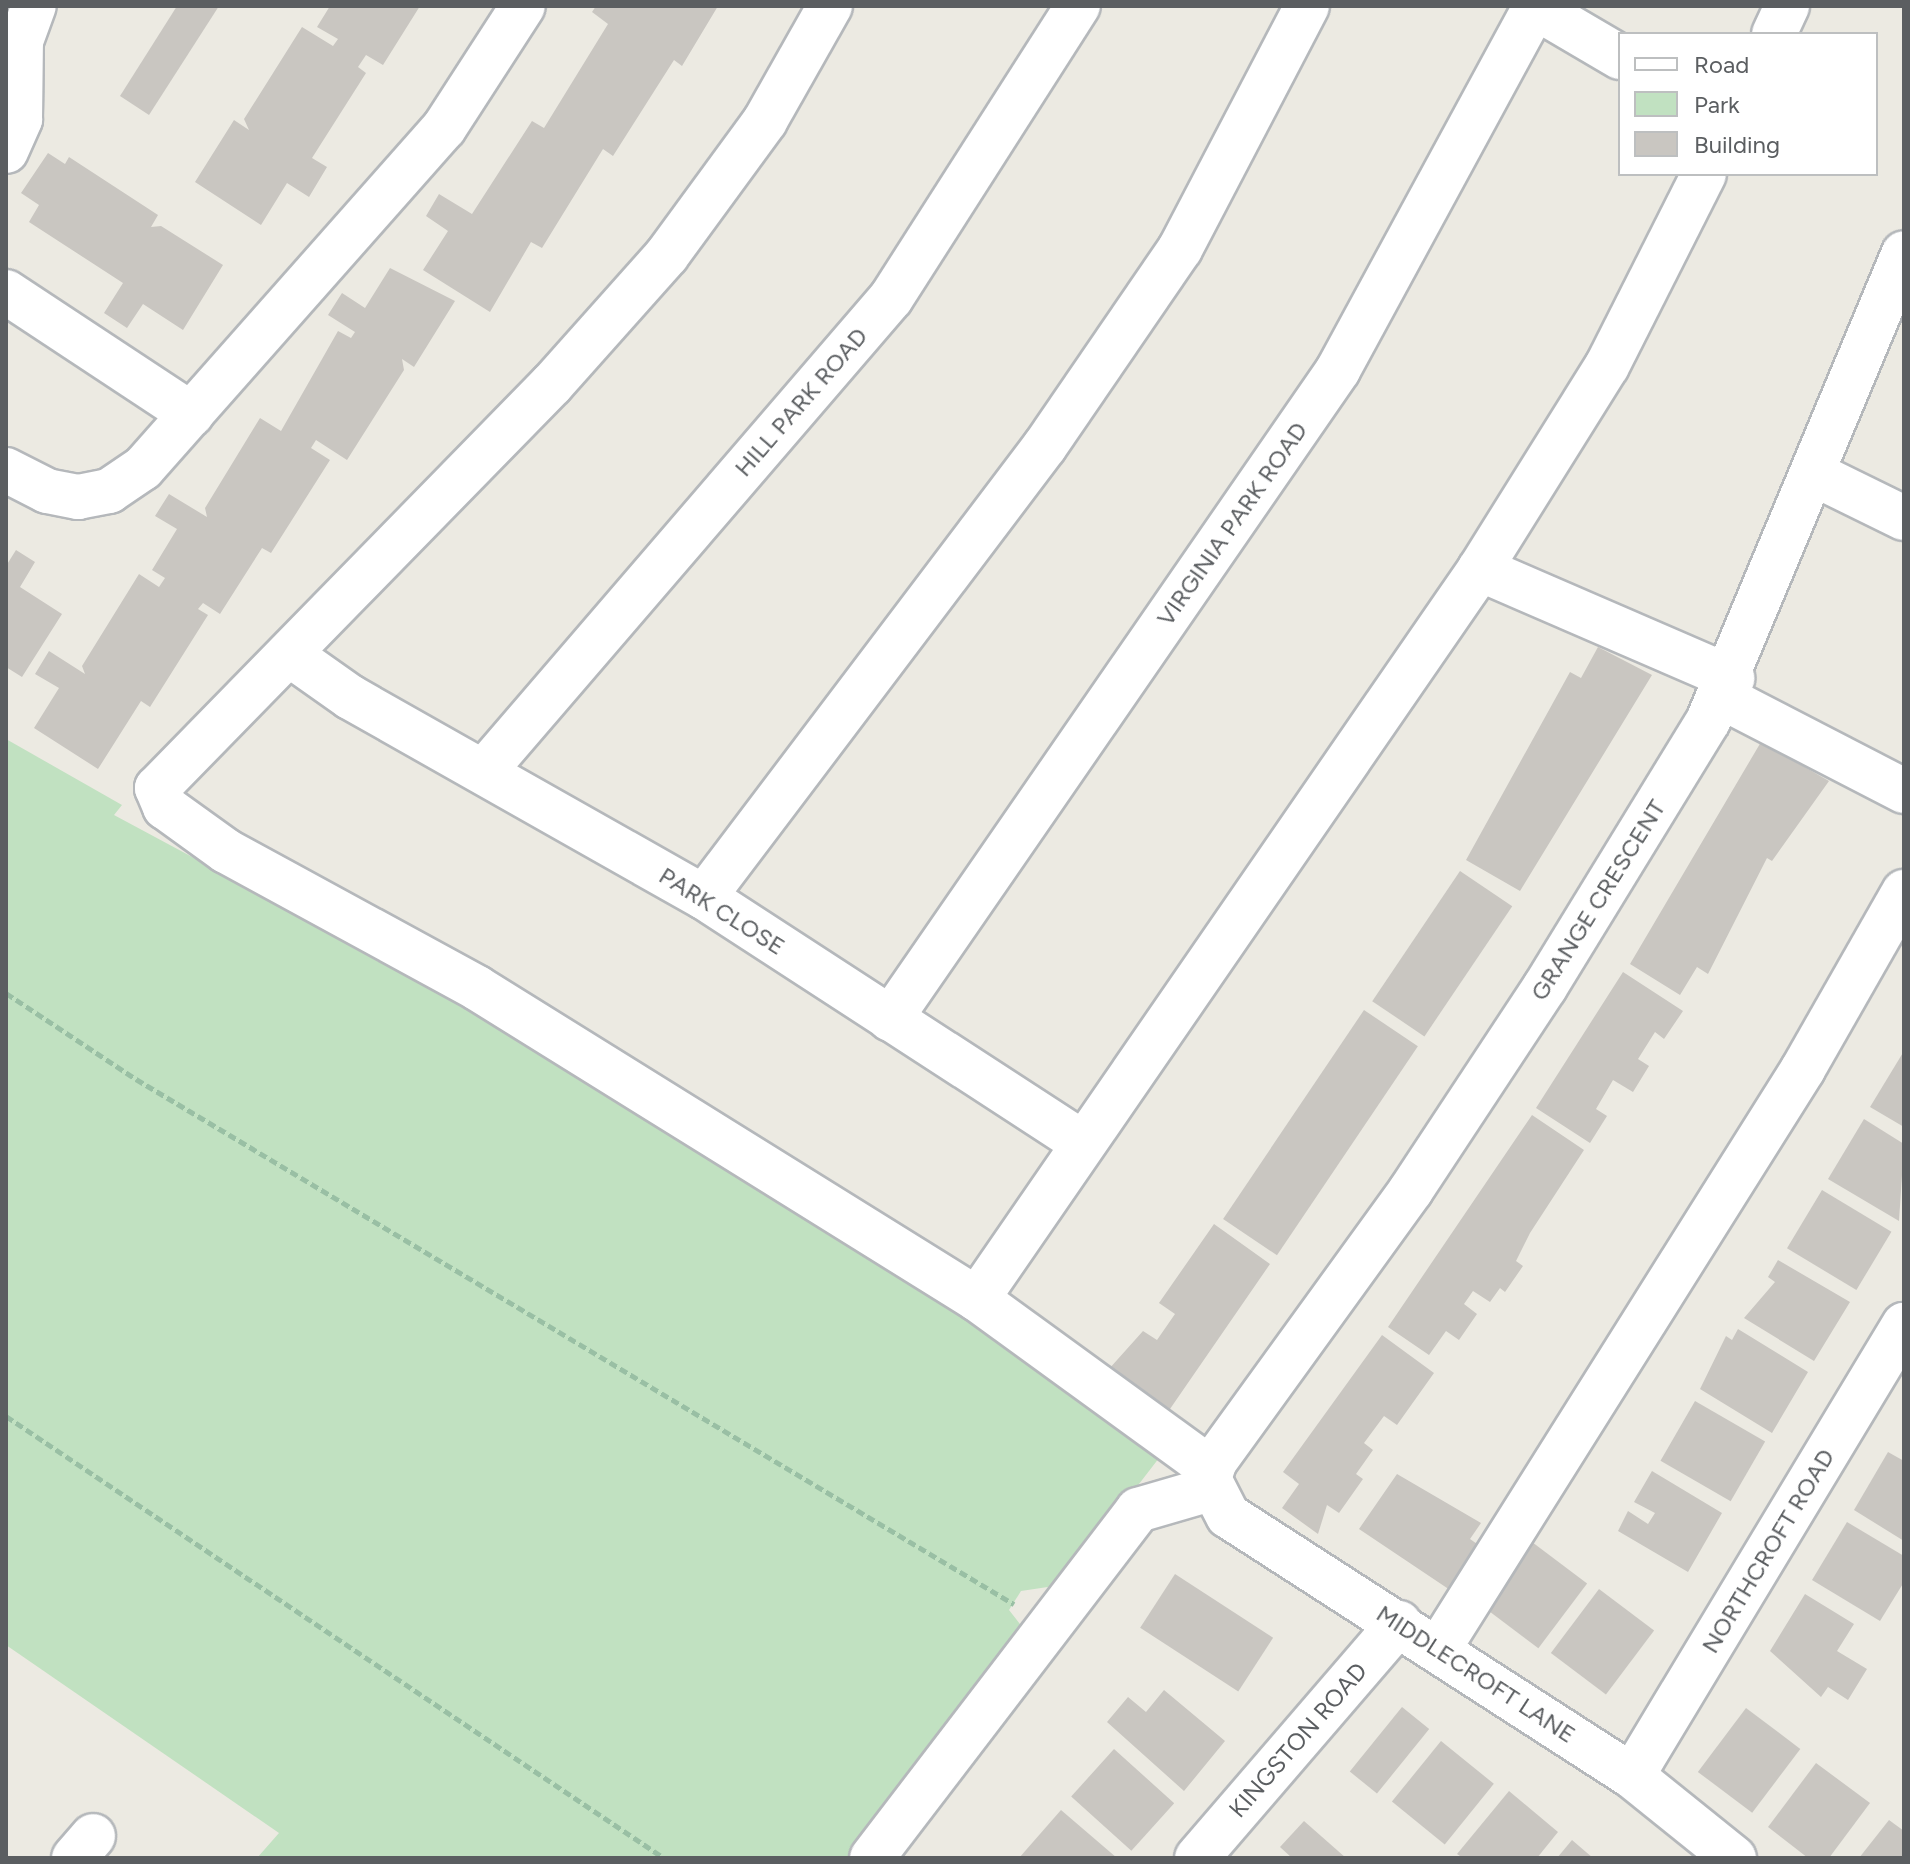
<!DOCTYPE html>
<html>
<head>
<meta charset="utf-8">
<style>
  body { margin:0 }
  #map { position:relative; width:1910px; height:1864px; overflow:hidden; background:#eceae2; font-family:Figtree,sans-serif }
  div>[style] { position:absolute }
  .green>* { inset:0; background:#c1e1c1 }
  .building>* { inset:0; background:#c9c6c1; transform-origin:0 0 }
  .path>* { height:5px; margin-top:-2.5px; transform-origin:0; background:repeating-linear-gradient(90deg,#99bfa4 0 8px,transparent 0 12px) }
  .roads { filter:drop-shadow(2px 0 #b5b8bb) drop-shadow(-2px 0 #b5b8bb) drop-shadow(0 2px #b5b8bb) drop-shadow(0 -2px #b5b8bb) }
  .minor>* { height:44px; margin:-22px; padding:0 22px; transform-origin:22px; border-radius:22px; background:#fff }
  span { translate:-50% -50%; white-space:nowrap; text-align:center; line-height:1.15; -webkit-text-stroke:6px #fff; paint-order:stroke }
  .street-label { font-size:24px; color:#5b5e61 }
  .frame { position:absolute; inset:0; border:8px solid #5b5e61; pointer-events:none }
  .legend { position:absolute; left:1618px; top:32px; width:260px; height:144px; box-sizing:border-box; background:#fff; border:2px solid #bdbfc0; margin:0; padding:10px 14px; list-style:none; font-size:24px; color:#5b5e61 }
  .legend li { display:flex; align-items:center; gap:16px; height:40px }
  .legend b { width:40px; border:2px solid #bdbfc0 }
</style>
</head>
<body>
<div id="map">
  <div class="green">
    <i style="clip-path:polygon(6px 739px,122px 805px,114px 815px,464px 1003px,957px 1303px,1166px 1449px,1061px 1585px,1021px 1591px,1009px 1610px,1027px 1633px,855px 1858px,257px 1858px,279px 1833px,6px 1645px)"></i>
  </div>
  <div class="building">
    <i style="clip-path:polygon(177px 6px,219px 6px,149px 115px,120px 96px)"></i>
    <i style="clip-path:polygon(330px 6px,420px 6px,383px 65px,366px 55px,358px 67px,366px 73px,312px 158px,327px 167px,309px 197px,287px 183px,261px 225px,195px 182px,234px 120px,249px 130px,244px 119px,302px 27px,333px 46px,338px 39px,317px 27px)"></i>
    <i style="clip-path:polygon(596px 6px,718px 6px,682px 66px,674px 60px,613px 156px,603px 149px,542px 248px,531px 242px,490px 312px,423px 270px,448px 231px,426px 216px,439px 194px,472px 214px,532px 121px,544px 128px,608px 24px,592px 12px)"></i>
    <i style="clip-path:polygon(48px 153px,65px 164px,69px 157px,158px 215px,151px 227px,161px 226px,223px 265px,183px 330px,143px 304px,127px 328px,104px 313px,123px 283px,29px 222px,39px 205px,21px 193px)"></i>
    <i style="clip-path:polygon(390px 268px,455px 301px,414px 367px,402px 359px,404px 370px,347px 460px,316px 440px,311px 448px,330px 460px,271px 553px,262px 548px,220px 614px,203px 603px,198px 609px,208px 615px,150px 707px,141px 701px,98px 769px,34px 728px,59px 688px,35px 674px,49px 651px,85px 674px,82px 666px,139px 574px,159px 587px,165px 578px,152px 570px,177px 529px,155px 516px,169px 494px,207px 517px,205px 508px,260px 418px,281px 431px,338px 331px,351px 338px,355px 332px,328px 315px,342px 293px,365px 308px)"></i>
    <i style="clip-path:polygon(16px 550px,35px 562px,20px 587px,62px 614px,22px 677px,6px 667px,6px 566px)"></i>
    <i style="clip-path:polygon(1598px 647px,1652px 675px,1520px 891px,1466px 860px,1570px 672px,1581px 678px)"></i>
    <i style="clip-path:polygon(1761px 742px,1829px 781px,1772px 861px,1767px 858px,1708px 974px,1697px 967px,1680px 995px,1630px 964px)"></i>
    <i style="left:1460px;top:871px;width:63px;height:157px;rotate:34deg"></i>
    <i style="clip-path:polygon(1623px 972px,1683px 1011px,1664px 1039px,1655px 1032px,1638px 1059px,1649px 1066px,1633px 1092px,1613px 1080px,1596px 1109px,1607px 1116px,1590px 1143px,1536px 1108px)"></i>
    <i style="left:1364px;top:1010px;width:65px;height:252px;rotate:34deg"></i>
    <i style="clip-path:polygon(1904px 1051px,1904px 1127px,1870px 1107px)"></i>
    <i style="clip-path:polygon(1532px 1115px,1584px 1150px,1530px 1233px,1516px 1261px,1523px 1266px,1505px 1292px,1500px 1288px,1490px 1302px,1473px 1291px,1464px 1304px,1477px 1314px,1459px 1340px,1446px 1331px,1429px 1355px,1388px 1327px)"></i>
    <i style="clip-path:polygon(1864px 1119px,1904px 1144px,1899px 1221px,1828px 1179px)"></i>
    <i style="left:1822px;top:1190px;width:81px;height:68px;rotate:31deg"></i>
    <i style="clip-path:polygon(1214px 1224px,1270px 1264px,1161px 1422px,1100px 1379px,1143px 1331px,1157px 1340px,1175px 1314px,1159px 1303px)"></i>
    <i style="clip-path:polygon(1778px 1260px,1850px 1302px,1814px 1361px,1744px 1318px,1775px 1282px,1768px 1277px)"></i>
    <i style="clip-path:polygon(1738px 1329px,1808px 1372px,1772px 1433px,1700px 1389px,1726px 1336px,1732px 1340px)"></i>
    <i style="clip-path:polygon(1382px 1335px,1434px 1373px,1397px 1425px,1384px 1416px,1364px 1443px,1373px 1450px,1356px 1474px,1363px 1479px,1339px 1513px,1327px 1505px,1318px 1534px,1282px 1508px,1299px 1484px,1283px 1472px)"></i>
    <i style="left:1695px;top:1401px;width:81px;height:69px;rotate:30deg"></i>
    <i style="clip-path:polygon(1888px 1452px,1904px 1461px,1904px 1541px,1854px 1510px)"></i>
    <i style="clip-path:polygon(1652px 1471px,1722px 1513px,1688px 1572px,1618px 1531px,1628px 1511px,1648px 1524px,1655px 1513px,1634px 1502px)"></i>
    <i style="clip-path:polygon(1397px 1474px,1481px 1523px,1470px 1539px,1480px 1546px,1450px 1590px,1359px 1529px)"></i>
    <i style="clip-path:polygon(1847px 1522px,1904px 1556px,1904px 1582px,1880px 1621px,1812px 1580px)"></i>
    <i style="left:1532px;top:1542px;width:69px;height:81px;rotate:37deg"></i>
    <i style="left:1175px;top:1574px;width:117px;height:64px;rotate:33deg"></i>
    <i style="left:1599px;top:1589px;width:69px;height:80px;rotate:37deg"></i>
    <i style="clip-path:polygon(1805px 1594px,1854px 1624px,1837px 1651px,1867px 1669px,1848px 1700px,1828px 1687px,1821px 1697px,1770px 1651px)"></i>
    <i style="clip-path:polygon(1164px 1690px,1225px 1741px,1184px 1791px,1107px 1722px,1128px 1697px,1146px 1712px)"></i>
    <i style="left:1402px;top:1707px;width:35px;height:83px;rotate:39deg"></i>
    <i style="left:1746px;top:1708px;width:68px;height:80px;rotate:37deg"></i>
    <i style="left:1441px;top:1741px;width:68px;height:78px;rotate:39deg"></i>
    <i style="left:1114px;top:1749px;width:81px;height:64px;rotate:42deg"></i>
    <i style="clip-path:polygon(1816px 1763px,1870px 1803px,1829px 1858px,1808px 1858px,1768px 1827px)"></i>
    <i style="clip-path:polygon(1509px 1791px,1558px 1832px,1537px 1858px,1463px 1858px,1457px 1854px)"></i>
    <i style="clip-path:polygon(1061px 1810px,1117px 1858px,1019px 1858px)"></i>
    <i style="clip-path:polygon(1889px 1820px,1904px 1831px,1904px 1858px,1859px 1858px)"></i>
    <i style="clip-path:polygon(1304px 1821px,1346px 1858px,1292px 1858px,1280px 1847px)"></i>
    <i style="clip-path:polygon(1572px 1840px,1593px 1858px,1557px 1858px)"></i>
  </div>
  <div class="path">
    <i style="left:6px;top:993px;width:156px;rotate:33.5deg"></i>
    <i style="left:136px;top:1079px;width:1023px;rotate:30.88deg"></i>
    <i style="left:6px;top:1416px;width:793px;rotate:33.89deg"></i>
  </div>
  <div class="roads">
    <div class="minor">
      <i style="left:830px;top:6px;width:132px;rotate:119.5deg"></i>
      <i style="left:765px;top:121px;width:166px;rotate:126.2deg"></i>
      <i style="left:667px;top:255px;width:173px;rotate:131.7deg"></i>
      <i style="left:552px;top:384px;width:565px;rotate:134.35deg"></i>
      <i style="left:157px;top:788px;width:21px;rotate:67deg"></i>
      <i style="left:165px;top:807px;width:75px;rotate:35.8deg"></i>
      <i style="left:226px;top:851px;width:286px;rotate:28.6deg"></i>
      <i style="left:477px;top:988px;width:589px;rotate:31.88deg"></i>
      <i style="left:977px;top:1299px;width:289px;rotate:36deg"></i>
      <i style="left:1533px;top:6px;width:101px;rotate:30.4deg"></i>
      <i style="left:1774px;top:34px;width:31px;rotate:-65deg"></i>
      <i style="left:6px;top:151px;width:35px;rotate:-66deg"></i>
      <i style="left:20px;top:119px;width:78px;rotate:-89.3deg"></i>
      <i style="left:21px;top:41px;width:37px;rotate:-70deg"></i>
      <i style="left:6px;top:292px;width:222px;rotate:33.4deg"></i>
      <i style="left:6px;top:470px;width:46px;rotate:27.1deg"></i>
      <i style="left:47px;top:491px;width:32px;rotate:11deg"></i>
      <i style="left:78px;top:497px;width:32px;rotate:-11deg"></i>
      <i style="left:109px;top:491px;width:41px;rotate:-34.1deg"></i>
      <i style="left:143px;top:468px;width:454px;rotate:-48.5deg"></i>
      <i style="left:444px;top:128px;width:145px;rotate:-57.1deg"></i>
      <i style="left:1814px;top:474px;width:100px;rotate:26.1deg"></i>
      <i style="left:1480px;top:569px;width:275px;rotate:23.4deg"></i>
      <i style="left:289px;top:654px;width:75px;rotate:35.2deg"></i>
      <i style="left:350px;top:697px;width:407px;rotate:29.5deg"></i>
      <i style="left:704px;top:897px;width:452px;rotate:33deg"></i>
      <i style="left:1722px;top:697px;width:205px;rotate:27.3deg"></i>
      <i style="left:486px;top:769px;width:621px;rotate:-49.31deg"></i>
      <i style="left:891px;top:298px;width:347px;rotate:-57.4deg"></i>
      <i style="left:704px;top:897px;width:565px;rotate:-52.91deg"></i>
      <i style="left:1045px;top:446px;width:239px;rotate:-55.6deg"></i>
      <i style="left:1180px;top:249px;width:274px;rotate:-62.4deg"></i>
      <i style="left:890px;top:1019px;width:789px;rotate:-55.38deg"></i>
      <i style="left:1338px;top:370px;width:414px;rotate:-61.5deg"></i>
      <i style="left:977px;top:1299px;width:887px;rotate:-55.43deg"></i>
      <i style="left:1480px;top:569px;width:239px;rotate:-58deg"></i>
      <i style="left:1607px;top:366px;width:215px;rotate:-63.2deg"></i>
      <i style="left:1439px;top:1648px;width:684px;rotate:-57.84deg"></i>
      <i style="left:1803px;top:1069px;width:204px;rotate:-60.3deg"></i>
      <i style="left:1632px;top:1776px;width:527px;rotate:-58.91deg"></i>
      <i style="left:74px;top:1858px;width:29px;rotate:-49deg"></i>
      <i style="left:872px;top:1858px;width:438px;rotate:-52.6deg"></i>
      <i style="left:1138px;top:1510px;width:75px;rotate:-16.3deg"></i>
      <i style="left:1197px;top:1858px;width:310px;rotate:-49.3deg"></i>
      <i style="left:1734px;top:1858px;width:131px;rotate:-141.2deg"></i>
      <i style="left:1632px;top:1776px;width:480px;rotate:-147.2deg"></i>
      <i style="left:1228px;top:1516px;width:42px;rotate:-117.2deg"></i>
      <i style="left:1209px;top:1479px;width:19px;rotate:-72deg"></i>
      <i style="left:1215px;top:1461px;width:334px;rotate:-54.1deg"></i>
      <i style="left:1411px;top:1190px;width:243px;rotate:-56.6deg"></i>
      <i style="left:1545px;top:987px;width:312px;rotate:-58.5deg"></i>
      <i style="left:1708px;top:721px;width:507px;rotate:-67.28deg"></i>
    </div>
  </div>
  <div class="street-label">
    <span style="left:801px;top:402px;rotate:-49deg">HILL PARK ROAD</span>
    <span style="left:1232px;top:524px;rotate:-55deg">VIRGINIA PARK ROAD</span>
    <span style="left:1598px;top:900px;rotate:-58deg">GRANGE CRESCENT</span>
    <span style="left:722px;top:911px;rotate:32deg">PARK CLOSE</span>
    <span style="left:1768px;top:1551px;rotate:-59deg">NORTHCROFT ROAD</span>
    <span style="left:1476px;top:1674px;rotate:33deg">MIDDLECROFT LANE</span>
    <span style="left:1298px;top:1740px;rotate:-49deg">KINGSTON ROAD</span>
  </div>
  <div class="frame"></div>
  <ul class="legend">
  <li><b style="height:10px;background:#fff"></b>Road</li>
  <li><b style="height:22px;background:#c1e1c1"></b>Park</li>
  <li><b style="height:22px;background:#c9c6c1"></b>Building</li>
  </ul>
</div>
</body>
</html>
